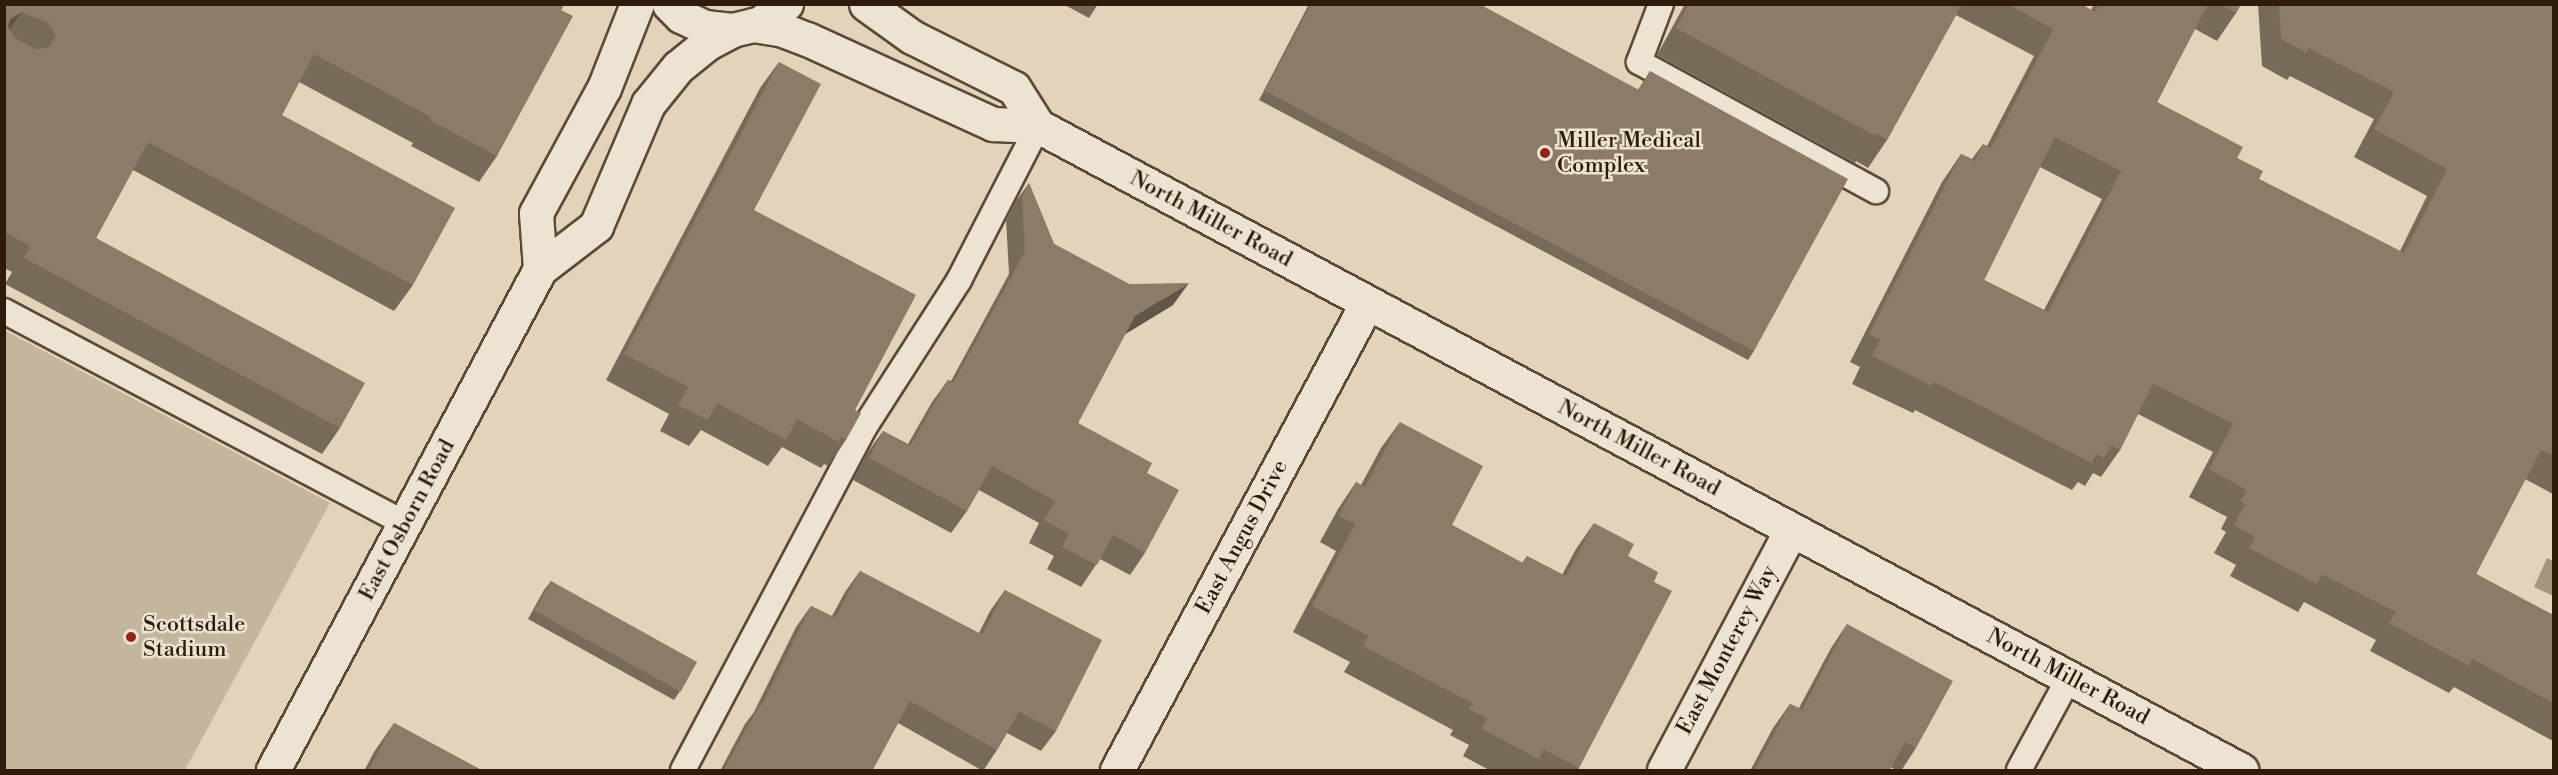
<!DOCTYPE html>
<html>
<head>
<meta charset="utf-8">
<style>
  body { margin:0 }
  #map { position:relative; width:2558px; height:775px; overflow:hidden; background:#e2d4bb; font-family:"Libre Bodoni",serif }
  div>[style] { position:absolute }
  .green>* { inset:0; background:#c4b59d }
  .water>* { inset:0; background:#a5957e }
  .roads { filter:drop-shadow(2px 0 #5c4936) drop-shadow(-2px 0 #5c4936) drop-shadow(0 2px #5c4936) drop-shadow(0 -2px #5c4936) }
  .lane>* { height:24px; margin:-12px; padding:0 12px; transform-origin:12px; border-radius:12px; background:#ece3d3 }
  .street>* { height:33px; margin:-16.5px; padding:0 16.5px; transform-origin:16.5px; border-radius:16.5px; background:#ece3d3 }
  .secondary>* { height:33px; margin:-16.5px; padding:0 16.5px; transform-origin:16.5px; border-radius:16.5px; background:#ece3d3 }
  .wall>* { inset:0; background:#786a58 }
  .shaded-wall>* { inset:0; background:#625647 }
  .building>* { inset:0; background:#8c7b66; transform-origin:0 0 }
  .dots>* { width:16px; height:16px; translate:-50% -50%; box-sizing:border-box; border:3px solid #ece3d3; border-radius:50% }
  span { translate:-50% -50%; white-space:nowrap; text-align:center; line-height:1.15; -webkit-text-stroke:5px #ece3d3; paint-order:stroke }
  .poi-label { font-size:22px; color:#2f1b09 }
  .left { translate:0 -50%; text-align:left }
  .street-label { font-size:22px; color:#2f1b09 }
  .frame { position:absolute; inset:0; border:6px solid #2f1b09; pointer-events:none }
</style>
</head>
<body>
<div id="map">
  <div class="green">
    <i style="clip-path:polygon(4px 330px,330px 503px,185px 770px,5px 770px)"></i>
  </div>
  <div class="water">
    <i style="clip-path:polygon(2547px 558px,2553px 561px,2553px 596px,2534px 587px)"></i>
  </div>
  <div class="roads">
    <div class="lane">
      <i style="left:1661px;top:4px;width:62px;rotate:110.8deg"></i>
      <i style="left:1639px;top:62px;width:270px;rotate:28.6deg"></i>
      <i style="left:4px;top:311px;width:454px;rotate:27.9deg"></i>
      <i style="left:683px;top:770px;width:391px;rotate:-62.1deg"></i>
      <i style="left:866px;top:425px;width:172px;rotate:-57.3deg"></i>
      <i style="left:959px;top:280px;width:173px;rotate:-62.8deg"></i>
      <i style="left:2019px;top:770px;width:105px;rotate:-61.5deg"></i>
    </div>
    <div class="street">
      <i style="left:1117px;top:770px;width:530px;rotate:-61.84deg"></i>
      <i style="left:1664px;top:770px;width:272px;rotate:-62.1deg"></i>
    </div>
    <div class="secondary">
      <i style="left:669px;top:4px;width:17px;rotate:45deg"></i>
      <i style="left:681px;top:16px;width:26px;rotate:25deg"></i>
      <i style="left:705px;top:27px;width:27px;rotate:6deg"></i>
      <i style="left:732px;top:30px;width:28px;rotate:-13deg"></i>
      <i style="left:759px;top:24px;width:34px;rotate:-37deg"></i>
      <i style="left:866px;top:4px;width:57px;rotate:35.7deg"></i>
      <i style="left:912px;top:37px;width:114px;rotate:26.6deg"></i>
      <i style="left:1014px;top:88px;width:45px;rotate:57.7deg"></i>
      <i style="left:753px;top:25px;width:30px;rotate:9deg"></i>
      <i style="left:783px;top:30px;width:26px;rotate:21deg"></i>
      <i style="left:807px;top:39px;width:205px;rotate:24.6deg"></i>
      <i style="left:993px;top:124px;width:45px;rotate:2.5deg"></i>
      <i style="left:1038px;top:126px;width:1365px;rotate:28.16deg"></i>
      <i style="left:540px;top:269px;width:56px;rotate:-94.1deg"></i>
      <i style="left:536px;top:213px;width:142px;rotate:-61.5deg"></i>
      <i style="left:604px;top:88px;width:90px;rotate:-68.6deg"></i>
      <i style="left:273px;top:770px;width:568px;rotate:-61.95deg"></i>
      <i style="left:540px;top:269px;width:71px;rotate:-37.5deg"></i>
      <i style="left:596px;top:226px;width:133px;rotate:-66.9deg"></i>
      <i style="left:648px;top:104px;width:48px;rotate:-51deg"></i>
      <i style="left:678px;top:67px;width:38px;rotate:-39deg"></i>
      <i style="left:708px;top:43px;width:27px;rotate:-28deg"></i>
    </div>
  </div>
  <div class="wall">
    <i style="clip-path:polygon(4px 4px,564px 4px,497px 156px,479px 182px,411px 146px,413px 143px,299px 82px,282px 115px,413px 285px,394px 311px,133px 170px,96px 238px,340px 428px,322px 454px,5px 284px,12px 272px,4px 268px)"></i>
    <i style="clip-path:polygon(1063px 4px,1098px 4px,1089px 18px)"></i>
    <i style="clip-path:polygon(1309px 4px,1479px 4px,1638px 90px,1650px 71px,1754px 351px,1748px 360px,1259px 100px)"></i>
    <i style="clip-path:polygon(evenodd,1685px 4px,2081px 4px,2091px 10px,2094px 4px,2241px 4px,2236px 13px,2217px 41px,2195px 29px,2157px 102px,2237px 158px,2259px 179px,2400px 251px,2427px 196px,2354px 157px,2374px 119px,2290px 76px,2287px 80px,2262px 66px,2258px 4px,2553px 4px,2553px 494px,2525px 479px,2476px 574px,2553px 615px,2553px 741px,2454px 687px,2449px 693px,2370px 651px,2376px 640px,2304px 602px,2298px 612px,2230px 576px,2236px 565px,2214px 553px,2226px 532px,2221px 529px,2227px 517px,2189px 497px,2213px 452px,2138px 414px,2120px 450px,2101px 477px,2093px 473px,2085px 486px,2078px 482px,2072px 490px,1915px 410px,1913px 413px,1852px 384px,1860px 367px,1850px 362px,1942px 182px,1961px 154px,1972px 159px,1983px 144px,1987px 146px,2034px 56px,1956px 15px,1887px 140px,1868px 168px,1856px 161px,1855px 163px,1657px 55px,1685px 4px,2040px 167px,2102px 199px,2044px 310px,1984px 280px,2040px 167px)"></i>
    <i style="clip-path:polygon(779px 62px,754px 210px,855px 410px,846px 440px,828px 466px,824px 464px,821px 468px,782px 447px,768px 466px,701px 430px,689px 446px,660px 431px,669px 414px,606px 380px,760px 88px)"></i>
    <i style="clip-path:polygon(1029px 183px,1054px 244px,1129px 284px,1173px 305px,1125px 334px,1078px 423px,1147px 473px,1145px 553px,1130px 575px,1100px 559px,1081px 587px,1047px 569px,1054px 556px,1029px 543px,1039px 523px,979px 490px,967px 511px,951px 533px,853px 480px,867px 453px,883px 431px,908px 444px,932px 402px,948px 380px,951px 381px,1009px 274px,1006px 219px,1013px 205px)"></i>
    <i style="clip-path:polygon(1400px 422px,1452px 525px,1522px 563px,1527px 556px,1562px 575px,1576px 549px,1594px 523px,1628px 556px,1579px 768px,1577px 771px,1491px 771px,1463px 756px,1469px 745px,1450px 735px,1453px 730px,1344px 672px,1350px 662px,1293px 632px,1336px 551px,1320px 542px,1338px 509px,1356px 482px,1361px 485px,1381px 448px)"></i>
    <i style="clip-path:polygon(860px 571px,979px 633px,990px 611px,1005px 590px,1056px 731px,1041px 751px,1007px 733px,997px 750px,983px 771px,898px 723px,872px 771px,720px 771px,745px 724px,754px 712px,796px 627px,811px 606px,832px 616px,845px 592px)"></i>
    <i style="clip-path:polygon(551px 581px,680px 691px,674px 700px,528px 619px,544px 590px)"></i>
    <i style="clip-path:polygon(1847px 624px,1916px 748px,1901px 771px,1897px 771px,1891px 767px,1889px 771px,1750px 771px,1773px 728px,1790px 704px,1799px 708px,1831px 648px)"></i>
    <i style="clip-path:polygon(394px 723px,483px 771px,364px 771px,374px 752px)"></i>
  </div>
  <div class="shaded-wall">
    <i style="clip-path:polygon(22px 12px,4px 37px,10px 19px)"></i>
    <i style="clip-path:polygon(1189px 283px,1173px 305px,1119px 338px,1135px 316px)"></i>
  </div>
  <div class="building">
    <i style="clip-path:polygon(evenodd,4px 4px,564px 4px,561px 10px,573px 16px,497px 156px,430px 120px,431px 117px,314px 54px,282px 115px,455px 208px,413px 285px,148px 142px,96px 238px,365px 383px,340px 428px,24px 258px,30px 246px,4px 232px,4px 4px,22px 12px,48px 23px,56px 36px,48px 48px,35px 49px,15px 38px,8px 27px,10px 19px,22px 12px)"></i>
    <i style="clip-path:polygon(1311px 4px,1479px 4px,1639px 90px,1650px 71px,1848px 179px,1754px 351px,1265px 91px)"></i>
    <i style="clip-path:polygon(1689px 4px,1962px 4px,1887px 140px,1875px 133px,1874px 135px,1676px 28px)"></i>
    <i style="clip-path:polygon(evenodd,2008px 4px,2081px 4px,2095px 12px,2099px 4px,2208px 4px,2157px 102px,2243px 147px,2237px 158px,2263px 171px,2259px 179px,2404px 253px,2447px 169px,2374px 129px,2394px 92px,2308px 48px,2306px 53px,2281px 39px,2279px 4px,2553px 4px,2553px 456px,2541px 450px,2476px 574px,2553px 615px,2553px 703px,2472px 659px,2469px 666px,2389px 623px,2396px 612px,2322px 574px,2317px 584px,2249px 548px,2255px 537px,2234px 525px,2245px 504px,2240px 501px,2247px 490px,2209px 469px,2233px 424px,2153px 384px,2120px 450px,2111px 445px,2104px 458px,2096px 454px,2092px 463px,1934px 382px,1932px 386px,1872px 356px,1880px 340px,1869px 334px,1961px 154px,1975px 161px,1983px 144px,1991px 148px,2053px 29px,2008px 4px,2055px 137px,2121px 171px,2048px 312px,1984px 280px,2055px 137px)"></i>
    <i style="clip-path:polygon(2220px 4px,2241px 4px,2236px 13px)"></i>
    <i style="clip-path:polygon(779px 62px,821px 84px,754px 210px,916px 295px,855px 410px,861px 413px,846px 440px,841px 437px,839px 442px,797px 419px,786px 440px,717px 403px,708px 420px,678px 405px,688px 387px,624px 354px)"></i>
    <i style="clip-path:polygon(1029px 183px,1054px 244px,1129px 284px,1189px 283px,1135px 316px,1078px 423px,1152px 463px,1147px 473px,1179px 490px,1145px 553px,1113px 535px,1097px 565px,1062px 547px,1069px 534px,1044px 520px,1055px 501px,992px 466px,967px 511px,869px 458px,883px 431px,910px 446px,948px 380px,953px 383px,1025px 252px,1022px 197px)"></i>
    <i style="clip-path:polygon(1400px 422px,1483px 466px,1452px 525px,1523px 563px,1527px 556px,1566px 576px,1594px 523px,1634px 544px,1628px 556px,1658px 572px,1654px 582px,1672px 591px,1579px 768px,1543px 749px,1539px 759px,1482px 729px,1487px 719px,1469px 709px,1472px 703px,1363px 646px,1368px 636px,1312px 606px,1355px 524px,1339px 516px,1356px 482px,1365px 487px)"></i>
    <i style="clip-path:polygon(860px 571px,982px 635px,1005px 590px,1102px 640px,1056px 731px,1019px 712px,997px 750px,910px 701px,872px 771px,723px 771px,760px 704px,762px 705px,811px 606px,835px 618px)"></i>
    <i style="left:551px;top:581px;width:167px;height:34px;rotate:29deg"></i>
    <i style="clip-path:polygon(1847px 624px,1953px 681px,1916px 748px,1905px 742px,1889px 771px,1754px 771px,1790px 704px,1802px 710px)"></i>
    <i style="clip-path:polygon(394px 723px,483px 771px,368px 771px)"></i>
  </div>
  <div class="dots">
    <i style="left:1545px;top:153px;background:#8f2418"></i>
    <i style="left:131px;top:637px;background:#8f2418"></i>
  </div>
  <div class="poi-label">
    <span class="left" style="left:1557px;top:153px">Miller Medical<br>Complex</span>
    <span class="left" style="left:143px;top:637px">Scottsdale<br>Stadium</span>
  </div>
  <div class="street-label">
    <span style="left:1211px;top:219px;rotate:28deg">North Miller Road</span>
    <span style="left:1639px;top:448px;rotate:28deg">North Miller Road</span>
    <span style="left:407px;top:520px;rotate:-62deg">East Osborn Road</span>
    <span style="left:1242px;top:537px;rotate:-62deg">East Angus Drive</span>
    <span style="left:1727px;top:650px;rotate:-62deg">East Monterey Way</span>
    <span style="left:2068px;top:677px;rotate:28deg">North Miller Road</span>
  </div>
  <div class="frame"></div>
</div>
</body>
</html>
